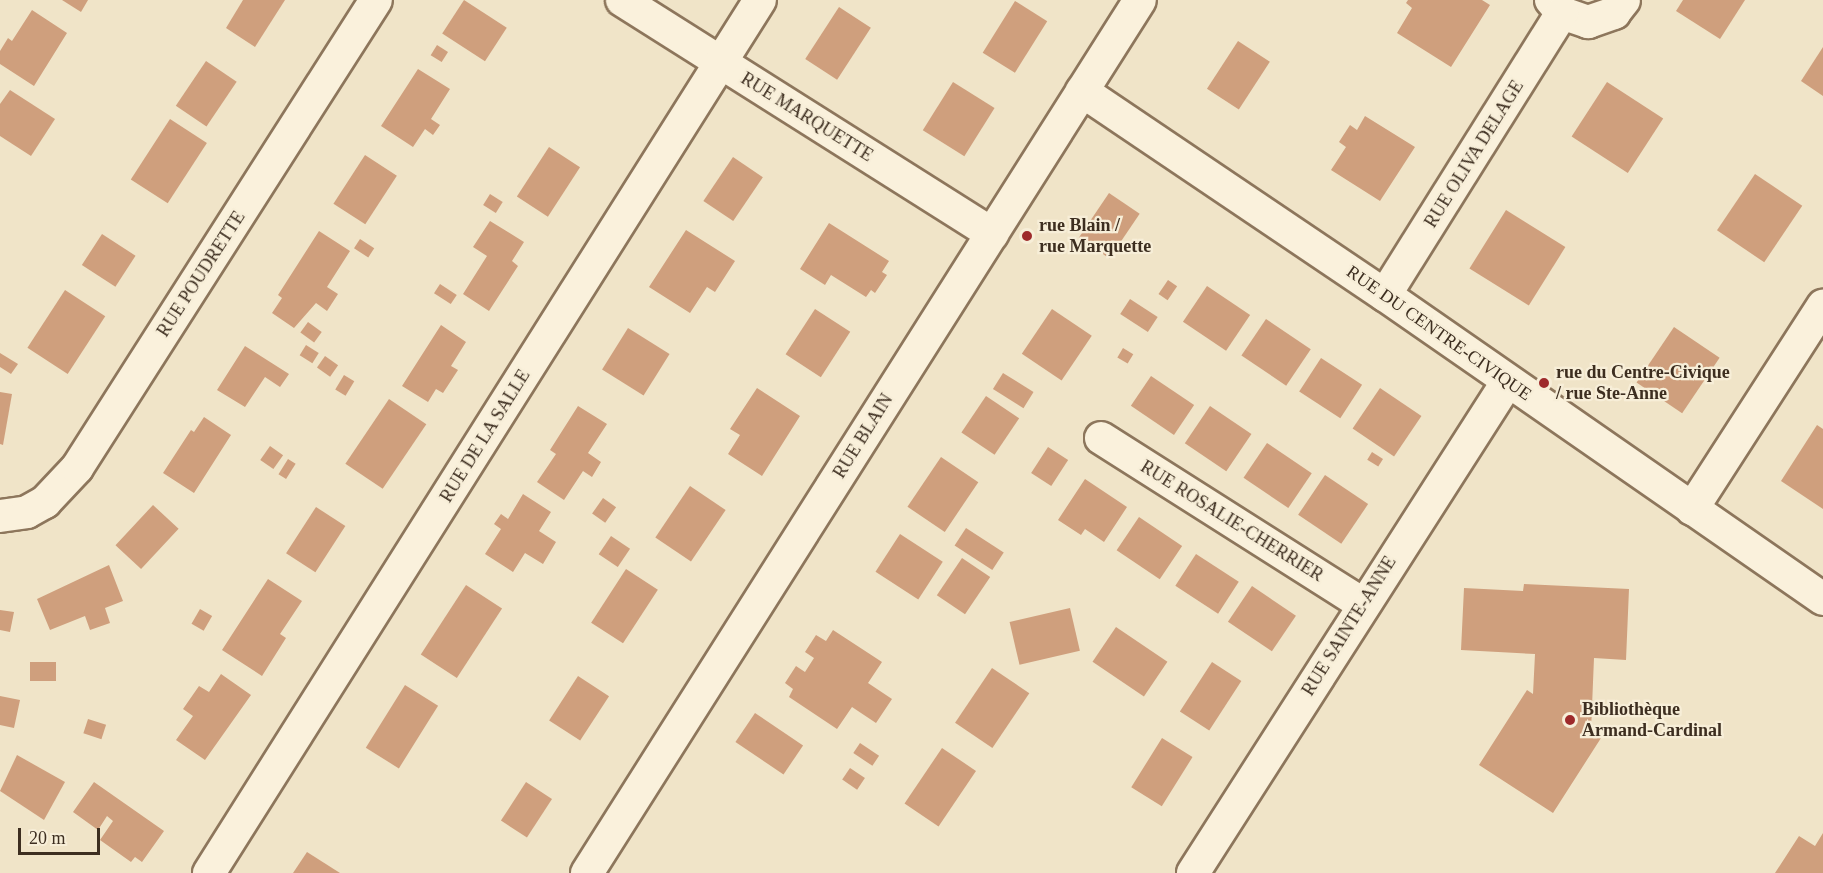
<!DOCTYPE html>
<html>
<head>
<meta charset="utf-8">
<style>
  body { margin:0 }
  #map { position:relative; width:1823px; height:873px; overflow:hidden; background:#f0e4c8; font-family:Georgia,serif }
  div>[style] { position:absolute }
  .building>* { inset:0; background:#cf9f7d; transform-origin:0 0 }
  .roads { filter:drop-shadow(2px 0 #8d765c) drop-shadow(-2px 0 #8d765c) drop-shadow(0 2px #8d765c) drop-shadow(0 -2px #8d765c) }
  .minor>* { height:32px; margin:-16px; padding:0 16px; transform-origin:16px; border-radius:16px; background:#faf1dc }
  .dots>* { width:16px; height:16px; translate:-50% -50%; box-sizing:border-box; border:3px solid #f7eed8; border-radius:50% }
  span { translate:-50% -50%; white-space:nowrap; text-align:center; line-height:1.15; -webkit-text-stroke:4.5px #f7eed8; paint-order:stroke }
  .street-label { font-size:18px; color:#3d2e20 }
  .poi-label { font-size:18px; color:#3d2e20; font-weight:700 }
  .left { translate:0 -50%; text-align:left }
  .scale { position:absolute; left:18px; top:828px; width:82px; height:27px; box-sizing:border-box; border:3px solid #3d2e20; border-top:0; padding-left:8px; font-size:18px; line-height:21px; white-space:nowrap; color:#3d2e20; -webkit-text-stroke:4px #f7eed8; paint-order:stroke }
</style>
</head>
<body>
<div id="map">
  <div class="building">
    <i style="clip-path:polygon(62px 0,88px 0,81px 12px)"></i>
    <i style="clip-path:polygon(243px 0,285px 0,255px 47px,226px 28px)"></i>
    <i style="left:464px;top:0;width:51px;height:40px;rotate:33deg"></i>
    <i style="clip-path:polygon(1408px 0,1482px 0,1490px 5px,1451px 67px,1397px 33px,1412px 8px,1406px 3px)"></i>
    <i style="clip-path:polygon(1683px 0,1745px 0,1720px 39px,1676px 11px)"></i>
    <i style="left:1015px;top:1px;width:38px;height:61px;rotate:32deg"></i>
    <i style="left:839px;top:7px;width:38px;height:62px;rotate:33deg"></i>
    <i style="clip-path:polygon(32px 10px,67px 33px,34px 86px,0 64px,0 51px,8px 38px,12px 41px)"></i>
    <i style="left:1238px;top:41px;width:38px;height:57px;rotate:33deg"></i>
    <i style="left:437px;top:45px;width:13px;height:12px;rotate:32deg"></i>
    <i style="clip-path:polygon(1823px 47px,1823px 96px,1801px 81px)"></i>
    <i style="left:206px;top:61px;width:37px;height:54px;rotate:34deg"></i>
    <i style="clip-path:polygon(418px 69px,450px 89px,431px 119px,440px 125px,433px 135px,425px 129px,413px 147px,381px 126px)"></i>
    <i style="left:953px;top:82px;width:49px;height:57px;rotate:32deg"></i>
    <i style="left:1607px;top:82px;width:67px;height:65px;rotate:33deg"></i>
    <i style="clip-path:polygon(10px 90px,55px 119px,31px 156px,0 136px,0 104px)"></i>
    <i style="clip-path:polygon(1365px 116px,1415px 147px,1380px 201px,1331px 170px,1346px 147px,1339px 142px,1350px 125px,1357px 130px)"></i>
    <i style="left:170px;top:119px;width:44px;height:72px;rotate:33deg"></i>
    <i style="left:549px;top:147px;width:37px;height:59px;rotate:33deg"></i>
    <i style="left:365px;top:155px;width:38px;height:58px;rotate:33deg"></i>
    <i style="left:733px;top:157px;width:36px;height:53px;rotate:34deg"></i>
    <i style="left:1755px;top:174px;width:57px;height:68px;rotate:34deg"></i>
    <i style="left:1109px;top:193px;width:37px;height:54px;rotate:34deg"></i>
    <i style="left:490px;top:194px;width:15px;height:13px;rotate:32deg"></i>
    <i style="left:1506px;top:210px;width:70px;height:69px;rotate:32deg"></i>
    <i style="clip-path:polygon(490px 221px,524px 242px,512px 261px,518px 266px,489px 311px,463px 294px,487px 256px,473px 247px)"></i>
    <i style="clip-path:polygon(829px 223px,889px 261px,882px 272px,887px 275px,875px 293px,871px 290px,866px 297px,831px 275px,825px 285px,800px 269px)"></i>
    <i style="clip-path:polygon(686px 230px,735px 261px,715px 292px,707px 287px,690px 313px,649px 287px)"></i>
    <i style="clip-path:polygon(319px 231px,350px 251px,327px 287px,338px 294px,327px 311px,316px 303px,294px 328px,272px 313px,282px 298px,278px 295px)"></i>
    <i style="left:102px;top:234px;width:40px;height:37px;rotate:33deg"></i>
    <i style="left:360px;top:239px;width:17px;height:11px;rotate:33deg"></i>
    <i style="left:1168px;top:280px;width:11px;height:17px;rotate:34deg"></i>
    <i style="left:440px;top:284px;width:20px;height:11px;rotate:33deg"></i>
    <i style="left:1207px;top:286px;width:52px;height:43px;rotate:34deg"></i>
    <i style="left:65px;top:290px;width:48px;height:69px;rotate:33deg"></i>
    <i style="left:1130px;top:299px;width:33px;height:18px;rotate:33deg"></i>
    <i style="left:815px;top:309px;width:42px;height:54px;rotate:33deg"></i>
    <i style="left:1052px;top:309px;width:48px;height:54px;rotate:34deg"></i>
    <i style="left:1266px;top:319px;width:54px;height:44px;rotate:34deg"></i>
    <i style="left:308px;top:322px;width:17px;height:13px;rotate:36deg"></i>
    <i style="clip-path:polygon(441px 325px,466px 342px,451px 366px,458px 370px,443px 393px,436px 389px,428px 402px,402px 386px)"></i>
    <i style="left:1674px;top:327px;width:55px;height:67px;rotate:34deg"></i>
    <i style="left:628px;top:328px;width:49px;height:49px;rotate:32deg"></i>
    <i style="left:306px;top:345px;width:15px;height:12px;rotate:32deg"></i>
    <i style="clip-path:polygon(245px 346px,289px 374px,280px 387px,265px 377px,245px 407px,217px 390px)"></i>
    <i style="left:1123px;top:348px;width:12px;height:11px;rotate:31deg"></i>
    <i style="clip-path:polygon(0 353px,18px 364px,11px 374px,0 367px)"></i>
    <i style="left:325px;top:356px;width:16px;height:14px;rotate:35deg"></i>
    <i style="left:1321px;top:358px;width:49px;height:40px;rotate:33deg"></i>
    <i style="left:1003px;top:373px;width:36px;height:19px;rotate:32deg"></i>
    <i style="left:344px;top:375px;width:12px;height:17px;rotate:31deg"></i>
    <i style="left:1151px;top:376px;width:52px;height:36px;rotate:34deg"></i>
    <i style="clip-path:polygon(757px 388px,800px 416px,762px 476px,728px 454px,740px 435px,730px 429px)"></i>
    <i style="left:1380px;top:388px;width:50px;height:49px;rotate:34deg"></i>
    <i style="clip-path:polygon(0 392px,12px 394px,3px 445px,0 444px)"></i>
    <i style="left:986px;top:396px;width:40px;height:44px;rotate:34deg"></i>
    <i style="left:389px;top:399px;width:45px;height:78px;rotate:34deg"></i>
    <i style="clip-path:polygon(578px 406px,607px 424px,588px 453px,601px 462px,592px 477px,583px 471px,564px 500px,537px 482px,556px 454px,550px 450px)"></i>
    <i style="left:1210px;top:406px;width:50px;height:45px;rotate:34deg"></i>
    <i style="clip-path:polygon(204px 417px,231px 435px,194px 493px,163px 473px,191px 430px,194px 432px)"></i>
    <i style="clip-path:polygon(1817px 425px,1823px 429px,1823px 509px,1781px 481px)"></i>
    <i style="left:1267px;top:443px;width:54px;height:42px;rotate:34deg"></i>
    <i style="left:270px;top:446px;width:16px;height:17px;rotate:35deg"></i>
    <i style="left:1048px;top:447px;width:24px;height:31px;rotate:33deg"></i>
    <i style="left:1372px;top:452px;width:13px;height:9px;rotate:32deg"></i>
    <i style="left:941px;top:457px;width:45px;height:60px;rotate:34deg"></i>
    <i style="left:288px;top:459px;width:9px;height:18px;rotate:32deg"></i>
    <i style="left:1325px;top:475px;width:52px;height:48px;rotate:34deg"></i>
    <i style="clip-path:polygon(1085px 479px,1127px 507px,1104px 542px,1085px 529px,1081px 535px,1058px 520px)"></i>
    <i style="left:690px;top:486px;width:43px;height:62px;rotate:34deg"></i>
    <i style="clip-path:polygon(523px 494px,551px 512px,539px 531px,556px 542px,543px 564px,525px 553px,513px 572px,485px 554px,501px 529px,494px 524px,501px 514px,508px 519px)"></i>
    <i style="left:603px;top:498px;width:16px;height:19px;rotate:35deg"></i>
    <i style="left:153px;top:505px;width:35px;height:55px;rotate:43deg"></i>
    <i style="left:316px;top:507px;width:35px;height:55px;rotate:33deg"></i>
    <i style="left:1139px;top:517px;width:52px;height:40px;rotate:34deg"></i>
    <i style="left:966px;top:528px;width:45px;height:21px;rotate:33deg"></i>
    <i style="left:900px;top:534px;width:51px;height:45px;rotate:33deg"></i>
    <i style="left:611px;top:536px;width:23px;height:22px;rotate:34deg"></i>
    <i style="left:1196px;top:554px;width:51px;height:38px;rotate:33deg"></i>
    <i style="left:962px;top:558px;width:34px;height:45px;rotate:34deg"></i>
    <i style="clip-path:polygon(109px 565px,123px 601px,105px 608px,110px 623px,90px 630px,85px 616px,50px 630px,37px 599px)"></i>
    <i style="left:626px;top:569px;width:38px;height:64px;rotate:33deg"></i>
    <i style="clip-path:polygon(268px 579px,302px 601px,280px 634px,286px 638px,262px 676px,222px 650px)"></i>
    <i style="clip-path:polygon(1524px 584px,1629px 589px,1626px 660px,1594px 658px,1591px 731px,1601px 738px,1553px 813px,1479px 765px,1527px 690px,1533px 694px,1535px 654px,1461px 650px,1464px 588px,1523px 591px)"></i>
    <i style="left:466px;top:585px;width:43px;height:83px;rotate:33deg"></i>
    <i style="left:1252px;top:586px;width:53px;height:43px;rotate:34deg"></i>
    <i style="left:1070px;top:608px;width:44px;height:62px;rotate:77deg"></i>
    <i style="left:200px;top:609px;width:14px;height:17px;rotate:30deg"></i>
    <i style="clip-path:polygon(0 610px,14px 612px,10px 632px,0 630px)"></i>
    <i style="left:1116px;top:627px;width:62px;height:42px;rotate:34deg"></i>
    <i style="clip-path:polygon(833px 630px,882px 662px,868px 683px,892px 699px,876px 723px,852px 707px,837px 729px,789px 697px,793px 689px,785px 683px,796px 666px,805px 672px,814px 658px,805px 652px,816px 635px,826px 641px)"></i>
    <i style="left:56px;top:662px;width:19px;height:26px;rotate:90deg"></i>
    <i style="left:1212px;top:662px;width:35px;height:59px;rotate:33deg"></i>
    <i style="left:992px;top:668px;width:45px;height:66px;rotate:34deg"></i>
    <i style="clip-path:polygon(221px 674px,251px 695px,205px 760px,176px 740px,193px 716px,183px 709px,199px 686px,209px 692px)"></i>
    <i style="left:578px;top:676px;width:37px;height:53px;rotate:33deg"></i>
    <i style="left:405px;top:685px;width:39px;height:74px;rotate:32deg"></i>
    <i style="clip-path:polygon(0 696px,20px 700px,14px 728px,0 725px)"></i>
    <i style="left:755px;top:713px;width:58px;height:35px;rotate:34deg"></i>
    <i style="left:88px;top:719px;width:19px;height:15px;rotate:18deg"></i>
    <i style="left:1162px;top:738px;width:36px;height:58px;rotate:32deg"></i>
    <i style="left:860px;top:743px;width:23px;height:12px;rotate:34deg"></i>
    <i style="left:942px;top:748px;width:41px;height:67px;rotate:34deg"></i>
    <i style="clip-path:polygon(17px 755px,65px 782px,44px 820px,0 791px)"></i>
    <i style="left:850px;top:768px;width:18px;height:14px;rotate:34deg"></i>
    <i style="clip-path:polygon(94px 782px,164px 831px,142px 862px,135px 857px,131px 862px,100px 840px,113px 821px,107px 816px,98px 830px,73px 812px)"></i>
    <i style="left:526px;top:782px;width:31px;height:46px;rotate:33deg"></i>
    <i style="clip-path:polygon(1823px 833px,1823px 873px,1775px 873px,1799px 836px,1815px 846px)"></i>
    <i style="clip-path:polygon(307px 852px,340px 873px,293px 873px)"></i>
  </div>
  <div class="roads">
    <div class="minor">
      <i style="left:622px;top:0;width:438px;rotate:32.3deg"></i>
      <i style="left:1551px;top:0;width:17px;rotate:50deg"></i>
      <i style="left:1562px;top:13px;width:28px;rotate:19deg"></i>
      <i style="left:1588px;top:22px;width:28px;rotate:-19deg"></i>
      <i style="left:1614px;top:13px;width:16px;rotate:-52deg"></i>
      <i style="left:1082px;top:91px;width:365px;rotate:34deg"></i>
      <i style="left:1385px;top:295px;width:533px;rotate:34.76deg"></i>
      <i style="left:1385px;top:295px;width:333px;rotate:-57.9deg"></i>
      <i style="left:1101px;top:438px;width:310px;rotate:32.4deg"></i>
      <i style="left:1692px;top:509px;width:242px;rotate:-57.2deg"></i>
      <i style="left:0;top:516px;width:27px;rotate:-8deg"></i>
      <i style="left:27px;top:512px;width:21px;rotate:-29deg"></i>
      <i style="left:45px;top:502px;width:47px;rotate:-46.7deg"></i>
      <i style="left:77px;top:468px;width:555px;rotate:-57.43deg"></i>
      <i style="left:209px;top:873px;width:1032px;rotate:-57.74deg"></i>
      <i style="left:587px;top:873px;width:1033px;rotate:-57.65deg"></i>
      <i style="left:1193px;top:873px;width:584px;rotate:-57.37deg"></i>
    </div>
  </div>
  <div class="dots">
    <i style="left:1027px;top:236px;background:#9e2a2b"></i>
    <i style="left:1544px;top:383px;background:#9e2a2b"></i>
    <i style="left:1570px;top:720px;background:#9e2a2b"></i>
  </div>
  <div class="street-label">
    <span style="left:807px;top:117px;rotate:32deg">RUE MARQUETTE</span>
    <span style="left:1474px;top:154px;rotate:-58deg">RUE OLIVA DELAGE</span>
    <span style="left:201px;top:274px;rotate:-57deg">RUE POUDRETTE</span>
    <span style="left:1439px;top:333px;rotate:35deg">RUE DU CENTRE-CIVIQUE</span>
    <span style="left:485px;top:436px;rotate:-58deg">RUE DE LA SALLE</span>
    <span style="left:863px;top:436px;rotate:-58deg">RUE BLAIN</span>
    <span style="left:1232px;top:521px;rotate:32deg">RUE ROSALIE-CHERRIER</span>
    <span style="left:1349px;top:626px;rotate:-58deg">RUE SAINTE-ANNE</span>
  </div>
  <div class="poi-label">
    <span class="left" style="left:1039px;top:236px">rue Blain /<br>rue Marquette</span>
    <span class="left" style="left:1556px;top:383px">rue du Centre-Civique<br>/ rue Ste-Anne</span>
    <span class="left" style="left:1582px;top:720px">Bibliothèque<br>Armand-Cardinal</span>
  </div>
  <div class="scale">20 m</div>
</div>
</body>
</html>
